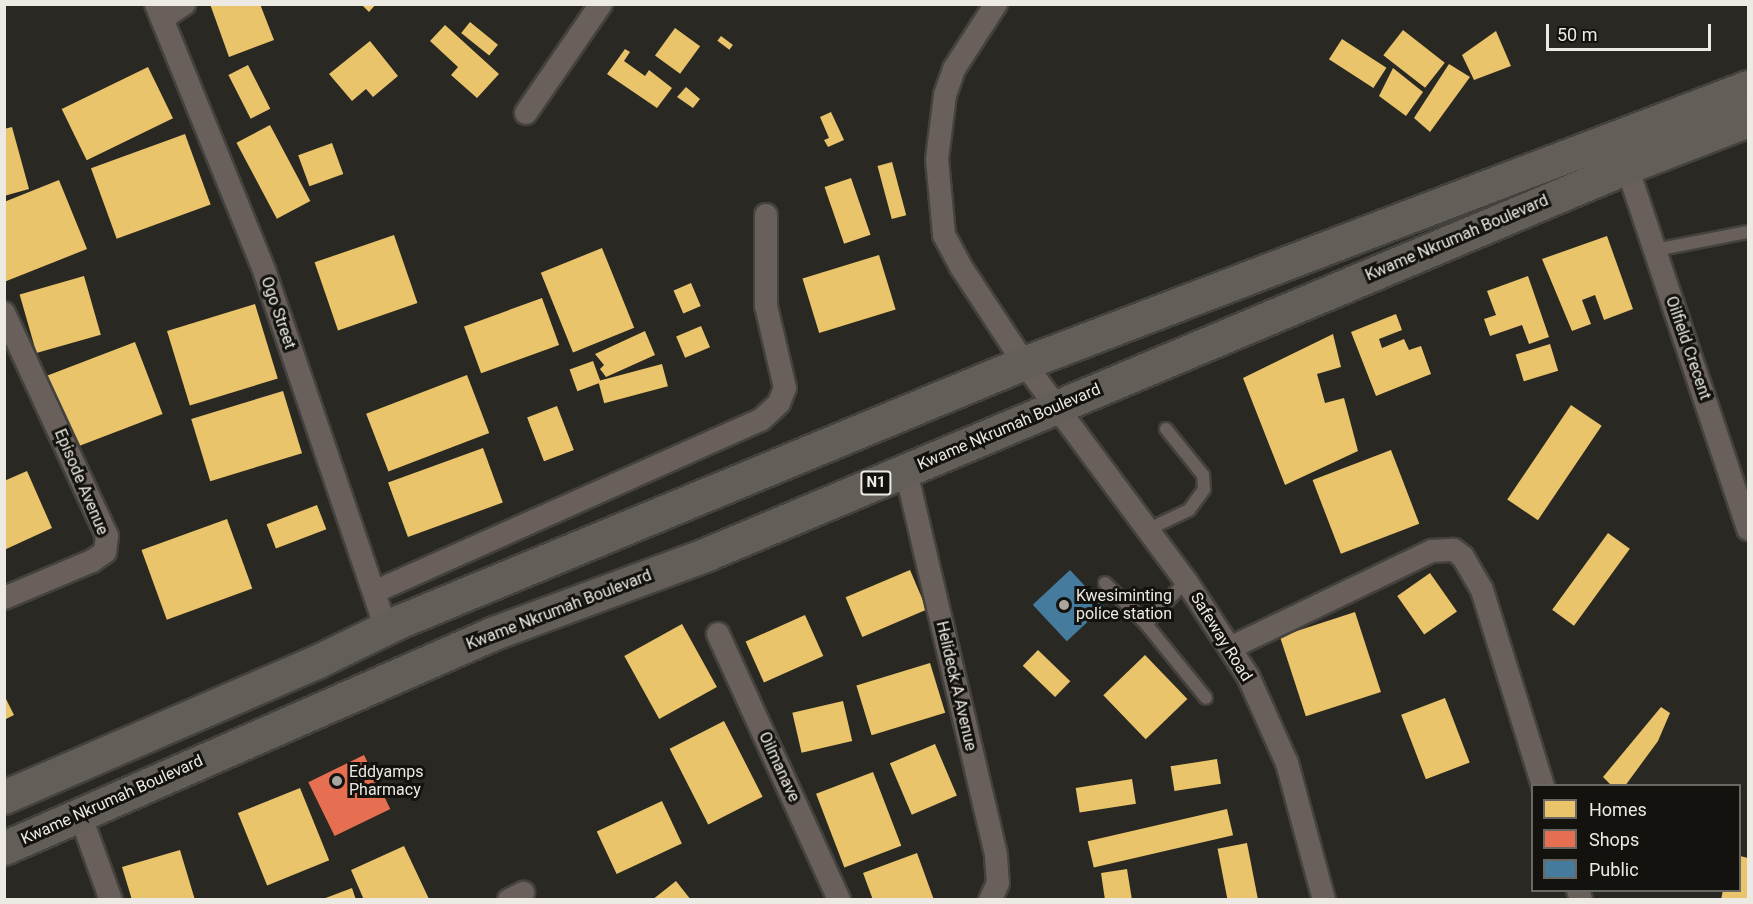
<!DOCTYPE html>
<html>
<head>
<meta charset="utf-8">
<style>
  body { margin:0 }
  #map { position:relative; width:1753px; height:904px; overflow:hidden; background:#2a2822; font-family:Roboto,sans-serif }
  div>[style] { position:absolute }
  .homes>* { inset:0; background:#e9c46a; transform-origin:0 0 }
  .shops>* { inset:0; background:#e76f51; transform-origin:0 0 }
  .public>* { inset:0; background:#457b9d; transform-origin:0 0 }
  .roads { filter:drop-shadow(2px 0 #44423e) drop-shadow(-2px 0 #44423e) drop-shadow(0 2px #44423e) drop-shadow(0 -2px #44423e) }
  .lane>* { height:12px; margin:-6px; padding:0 6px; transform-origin:6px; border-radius:6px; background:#695f5b }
  .street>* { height:22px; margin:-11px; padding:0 11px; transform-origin:11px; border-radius:11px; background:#695f5b }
  .highway>* { height:33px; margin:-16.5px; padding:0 16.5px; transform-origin:16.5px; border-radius:16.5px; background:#645e59 }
  .dots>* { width:16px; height:16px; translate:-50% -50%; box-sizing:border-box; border:3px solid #14120e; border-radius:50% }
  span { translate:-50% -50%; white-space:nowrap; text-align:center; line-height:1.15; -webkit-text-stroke:6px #14120e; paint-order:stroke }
  .shield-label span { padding:2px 4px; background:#14120e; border:2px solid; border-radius:4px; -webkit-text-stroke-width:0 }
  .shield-label { font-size:15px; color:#eceae3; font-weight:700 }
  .street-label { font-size:16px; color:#eceae3 }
  .poi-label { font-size:16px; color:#eceae3 }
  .left { translate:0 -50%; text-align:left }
  .frame { position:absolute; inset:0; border:6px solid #eceae3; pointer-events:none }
  .legend { position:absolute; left:1531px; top:784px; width:210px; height:108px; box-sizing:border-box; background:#14120e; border:2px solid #6a6863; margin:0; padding:8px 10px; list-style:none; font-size:18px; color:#eceae3 }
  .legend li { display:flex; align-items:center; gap:12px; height:30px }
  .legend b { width:30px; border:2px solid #6a6863 }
  .scale { position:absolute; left:1546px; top:24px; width:165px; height:27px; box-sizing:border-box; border:3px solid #eceae3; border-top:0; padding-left:8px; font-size:18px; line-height:21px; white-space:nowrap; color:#eceae3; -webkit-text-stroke:4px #14120e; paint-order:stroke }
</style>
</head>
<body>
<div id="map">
  <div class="homes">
    <i style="clip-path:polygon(210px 4px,260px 4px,274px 40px,229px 57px)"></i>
    <i style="clip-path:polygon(361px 4px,376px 4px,369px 12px)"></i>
    <i style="left:470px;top:22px;width:36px;height:14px;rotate:39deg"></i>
    <i style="clip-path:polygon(445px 25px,499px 74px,477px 98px,451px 75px,458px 67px,430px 41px)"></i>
    <i style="left:675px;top:28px;width:31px;height:34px;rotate:36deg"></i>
    <i style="left:1403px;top:30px;width:53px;height:32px;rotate:38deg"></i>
    <i style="clip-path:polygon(1496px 31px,1511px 66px,1474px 80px,1462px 55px)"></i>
    <i style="left:721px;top:36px;width:15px;height:6px;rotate:37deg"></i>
    <i style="left:1342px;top:39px;width:53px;height:24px;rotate:33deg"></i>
    <i style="clip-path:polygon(370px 41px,398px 76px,373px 97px,366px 89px,352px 101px,329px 74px)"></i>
    <i style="clip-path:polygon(625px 49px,630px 52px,624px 61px,645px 76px,649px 70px,672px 88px,657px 108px,607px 74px)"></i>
    <i style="clip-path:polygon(1449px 64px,1470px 77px,1430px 132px,1414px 118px)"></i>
    <i style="left:248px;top:65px;width:49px;height:22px;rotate:63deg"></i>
    <i style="left:148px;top:67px;width:57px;height:96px;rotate:64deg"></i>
    <i style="clip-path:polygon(1393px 68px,1423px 92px,1406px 116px,1379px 96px)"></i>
    <i style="clip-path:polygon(686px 87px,700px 99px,693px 108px,677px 97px)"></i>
    <i style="clip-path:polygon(831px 112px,844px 140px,828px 147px,824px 140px,829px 138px,820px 117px)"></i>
    <i style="left:270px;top:125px;width:86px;height:38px;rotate:62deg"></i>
    <i style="clip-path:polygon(12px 127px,29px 189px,4px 196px,4px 129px)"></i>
    <i style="left:185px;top:134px;width:75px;height:100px;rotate:70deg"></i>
    <i style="left:332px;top:143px;width:33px;height:36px;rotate:70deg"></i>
    <i style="left:892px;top:162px;width:55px;height:15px;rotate:75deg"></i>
    <i style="left:851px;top:178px;width:60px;height:28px;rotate:71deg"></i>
    <i style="clip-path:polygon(59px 180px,87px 249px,4px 282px,4px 202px)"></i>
    <i style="left:394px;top:235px;width:72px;height:84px;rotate:71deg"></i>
    <i style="clip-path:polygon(1607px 236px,1633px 309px,1604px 320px,1595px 295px,1582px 300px,1591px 324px,1572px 331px,1542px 259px)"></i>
    <i style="left:602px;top:248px;width:86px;height:66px;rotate:68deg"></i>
    <i style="left:879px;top:255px;width:57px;height:80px;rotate:73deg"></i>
    <i style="left:84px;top:276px;width:61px;height:67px;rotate:74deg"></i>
    <i style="clip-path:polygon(1528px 276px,1549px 337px,1529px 344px,1522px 325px,1490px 336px,1484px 319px,1496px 315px,1487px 291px)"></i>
    <i style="left:691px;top:283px;width:25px;height:19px;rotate:67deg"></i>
    <i style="left:542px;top:298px;width:50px;height:83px;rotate:70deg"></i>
    <i style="left:255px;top:304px;width:78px;height:92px;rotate:73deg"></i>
    <i style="clip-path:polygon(1396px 314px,1402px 330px,1379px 339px,1382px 348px,1404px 339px,1409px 350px,1421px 346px,1431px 374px,1376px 396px,1351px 332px)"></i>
    <i style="left:701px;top:326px;width:23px;height:27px;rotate:67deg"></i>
    <i style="clip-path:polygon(645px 331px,655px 355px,606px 377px,600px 369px,604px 365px,595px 354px)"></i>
    <i style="clip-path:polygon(1333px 334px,1341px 367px,1317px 374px,1325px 403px,1344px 398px,1358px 451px,1285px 485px,1243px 378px)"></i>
    <i style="left:135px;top:342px;width:77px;height:100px;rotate:69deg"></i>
    <i style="left:1550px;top:344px;width:28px;height:36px;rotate:73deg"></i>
    <i style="left:593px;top:361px;width:23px;height:25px;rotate:70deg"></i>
    <i style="left:662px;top:364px;width:23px;height:66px;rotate:75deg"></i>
    <i style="left:467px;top:375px;width:62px;height:108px;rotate:69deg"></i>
    <i style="left:283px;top:391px;width:65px;height:96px;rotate:73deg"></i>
    <i style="left:1571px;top:405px;width:37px;height:114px;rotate:34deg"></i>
    <i style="left:557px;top:406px;width:47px;height:32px;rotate:69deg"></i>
    <i style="left:483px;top:448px;width:58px;height:101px;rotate:70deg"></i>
    <i style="left:1391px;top:450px;width:79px;height:84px;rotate:69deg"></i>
    <i style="clip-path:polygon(27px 471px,52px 528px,4px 550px,4px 481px)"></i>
    <i style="left:317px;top:505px;width:26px;height:54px;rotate:69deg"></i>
    <i style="left:227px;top:519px;width:74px;height:91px;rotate:70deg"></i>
    <i style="left:1608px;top:533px;width:27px;height:95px;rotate:36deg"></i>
    <i style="left:910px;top:570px;width:43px;height:70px;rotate:67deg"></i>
    <i style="left:1430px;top:573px;width:47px;height:40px;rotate:55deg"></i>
    <i style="left:1355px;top:612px;width:84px;height:79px;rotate:72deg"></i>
    <i style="left:805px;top:615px;width:45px;height:65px;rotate:66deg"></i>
    <i style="left:682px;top:624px;width:72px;height:66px;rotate:61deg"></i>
    <i style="left:1038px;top:650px;width:45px;height:22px;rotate:44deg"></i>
    <i style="left:1145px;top:655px;width:61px;height:58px;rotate:46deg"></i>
    <i style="left:930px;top:663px;width:52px;height:77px;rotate:73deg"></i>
    <i style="clip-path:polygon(4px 695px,14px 715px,4px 720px)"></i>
    <i style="left:1445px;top:698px;width:69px;height:47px;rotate:69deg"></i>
    <i style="left:843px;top:701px;width:41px;height:52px;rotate:77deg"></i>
    <i style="clip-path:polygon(1661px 707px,1670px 713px,1658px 741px,1625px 786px,1612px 786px,1603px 777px)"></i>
    <i style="left:724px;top:721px;width:85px;height:61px;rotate:63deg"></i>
    <i style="left:935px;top:744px;width:56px;height:49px;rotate:67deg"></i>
    <i style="left:1217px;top:759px;width:25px;height:47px;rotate:81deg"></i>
    <i style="left:873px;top:772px;width:79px;height:61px;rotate:69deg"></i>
    <i style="left:1132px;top:779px;width:25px;height:57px;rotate:81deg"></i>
    <i style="left:300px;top:788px;width:78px;height:67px;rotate:68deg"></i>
    <i style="left:662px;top:801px;width:47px;height:72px;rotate:65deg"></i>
    <i style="left:1227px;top:809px;width:27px;height:143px;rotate:77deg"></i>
    <i style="left:1247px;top:843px;width:58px;height:30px;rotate:79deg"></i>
    <i style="clip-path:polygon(404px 846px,429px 899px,364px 900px,351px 870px)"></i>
    <i style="clip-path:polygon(180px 850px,195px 900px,132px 900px,122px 867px)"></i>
    <i style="clip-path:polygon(917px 853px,934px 900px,873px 900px,863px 873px)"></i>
    <i style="clip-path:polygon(1740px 856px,1748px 858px,1748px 900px,1721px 900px,1723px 890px,1740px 890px)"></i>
    <i style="clip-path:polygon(1127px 869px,1132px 900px,1105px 900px,1101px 873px)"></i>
    <i style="clip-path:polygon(676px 881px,691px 900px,652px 900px)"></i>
    <i style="clip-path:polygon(352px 888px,356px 900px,323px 900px,323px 899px)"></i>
  </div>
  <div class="shops">
    <i style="left:364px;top:755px;width:60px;height:62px;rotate:64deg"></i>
  </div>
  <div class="public">
    <i style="left:1070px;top:570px;width:50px;height:51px;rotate:47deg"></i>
  </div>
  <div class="roads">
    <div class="lane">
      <i style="left:1655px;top:250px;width:95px;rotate:-11deg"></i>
      <i style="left:1149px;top:529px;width:44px;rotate:-25.4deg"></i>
      <i style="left:1189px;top:510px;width:26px;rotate:-54deg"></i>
      <i style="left:1204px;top:489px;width:14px;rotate:-94deg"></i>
      <i style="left:1203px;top:475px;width:59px;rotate:-128.8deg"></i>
      <i style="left:1105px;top:583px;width:58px;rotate:45deg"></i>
      <i style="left:1146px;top:624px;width:59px;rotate:-47.1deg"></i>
      <i style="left:1146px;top:624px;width:95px;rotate:51deg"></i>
    </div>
    <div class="street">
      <i style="left:156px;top:4px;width:290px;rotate:67.9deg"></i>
      <i style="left:265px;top:273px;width:375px;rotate:71.2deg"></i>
      <i style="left:996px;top:4px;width:77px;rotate:122.9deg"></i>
      <i style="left:954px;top:69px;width:28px;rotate:109deg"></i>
      <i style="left:945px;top:95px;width:64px;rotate:97.1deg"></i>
      <i style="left:937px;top:159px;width:76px;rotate:84.7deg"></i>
      <i style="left:944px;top:235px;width:36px;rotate:62deg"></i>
      <i style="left:961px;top:267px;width:115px;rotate:56.7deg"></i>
      <i style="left:1024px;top:363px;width:272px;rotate:53.4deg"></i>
      <i style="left:1186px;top:581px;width:113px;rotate:56.9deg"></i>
      <i style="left:1248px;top:676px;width:95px;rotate:65.9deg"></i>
      <i style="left:1287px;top:763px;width:142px;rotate:74.9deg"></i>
      <i style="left:162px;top:19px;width:27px;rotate:-34deg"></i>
      <i style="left:526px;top:113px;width:132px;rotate:-55.5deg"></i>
      <i style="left:1627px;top:167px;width:382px;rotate:71.5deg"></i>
      <i style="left:4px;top:313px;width:246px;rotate:65.2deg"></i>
      <i style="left:107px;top:536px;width:16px;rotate:97deg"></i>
      <i style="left:105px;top:552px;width:16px;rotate:145deg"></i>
      <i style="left:92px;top:561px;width:95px;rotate:157.2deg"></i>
      <i style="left:906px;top:471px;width:395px;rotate:76.8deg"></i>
      <i style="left:996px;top:856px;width:27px;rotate:86deg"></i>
      <i style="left:998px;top:883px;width:19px;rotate:115deg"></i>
      <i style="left:374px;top:592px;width:424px;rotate:-24deg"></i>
      <i style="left:761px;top:420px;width:25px;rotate:-43deg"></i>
      <i style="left:779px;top:403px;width:16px;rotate:-68deg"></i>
      <i style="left:785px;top:388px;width:84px;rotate:-103deg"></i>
      <i style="left:766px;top:306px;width:91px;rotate:-90deg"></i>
      <i style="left:718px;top:634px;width:292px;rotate:65.5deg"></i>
      <i style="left:1230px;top:648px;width:224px;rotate:-25.7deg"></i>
      <i style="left:1432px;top:551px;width:22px;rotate:-3deg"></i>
      <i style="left:1454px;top:550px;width:11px;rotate:38deg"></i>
      <i style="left:1463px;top:557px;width:38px;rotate:60deg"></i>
      <i style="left:1482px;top:590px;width:205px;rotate:72.7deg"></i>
      <i style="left:80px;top:814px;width:91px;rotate:70.2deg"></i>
      <i style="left:1578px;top:890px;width:10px;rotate:73deg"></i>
      <i style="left:509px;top:900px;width:16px;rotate:-27deg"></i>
    </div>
    <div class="highway">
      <i style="left:4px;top:797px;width:340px;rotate:-23.4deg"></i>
      <i style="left:316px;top:662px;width:91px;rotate:-26deg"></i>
      <i style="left:398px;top:622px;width:677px;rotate:-22.48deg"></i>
      <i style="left:1024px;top:363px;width:775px;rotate:-20.87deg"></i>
      <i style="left:4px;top:848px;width:535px;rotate:-23.69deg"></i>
      <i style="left:494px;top:633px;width:227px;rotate:-20.3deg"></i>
      <i style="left:707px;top:554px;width:998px;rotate:-22.81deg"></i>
      <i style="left:1627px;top:167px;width:130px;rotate:-21.2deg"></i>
    </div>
  </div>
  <div class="dots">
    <i style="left:1064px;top:605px;background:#a8a69f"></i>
    <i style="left:337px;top:781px;background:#a8a69f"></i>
  </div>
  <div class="shield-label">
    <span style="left:876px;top:483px">N1</span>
  </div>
  <div class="street-label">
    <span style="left:1457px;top:238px;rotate:-23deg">Kwame Nkrumah Boulevard</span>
    <span style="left:278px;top:313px;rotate:71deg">Ogo Street</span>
    <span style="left:1688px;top:348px;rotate:71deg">Oilfield Crecent</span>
    <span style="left:1009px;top:427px;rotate:-23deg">Kwame Nkrumah Boulevard</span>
    <span style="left:81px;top:482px;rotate:67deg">Episode Avenue</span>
    <span style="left:559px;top:610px;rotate:-21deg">Kwame Nkrumah Boulevard</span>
    <span style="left:1221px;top:637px;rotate:58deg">Safeway Road</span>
    <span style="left:956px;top:686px;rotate:77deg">Helideck A Avenue</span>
    <span style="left:779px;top:767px;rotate:65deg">Oilmanave</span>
    <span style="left:112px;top:800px;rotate:-24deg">Kwame Nkrumah Boulevard</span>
  </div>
  <div class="poi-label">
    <span class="left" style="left:1076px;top:605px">Kwesiminting<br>police station</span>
    <span class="left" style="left:349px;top:781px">Eddyamps<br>Pharmacy</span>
  </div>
  <div class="frame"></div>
  <ul class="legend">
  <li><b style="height:16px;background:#e9c46a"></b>Homes</li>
  <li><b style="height:16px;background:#e76f51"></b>Shops</li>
  <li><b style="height:16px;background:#457b9d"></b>Public</li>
  </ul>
  <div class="scale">50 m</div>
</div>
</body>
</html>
